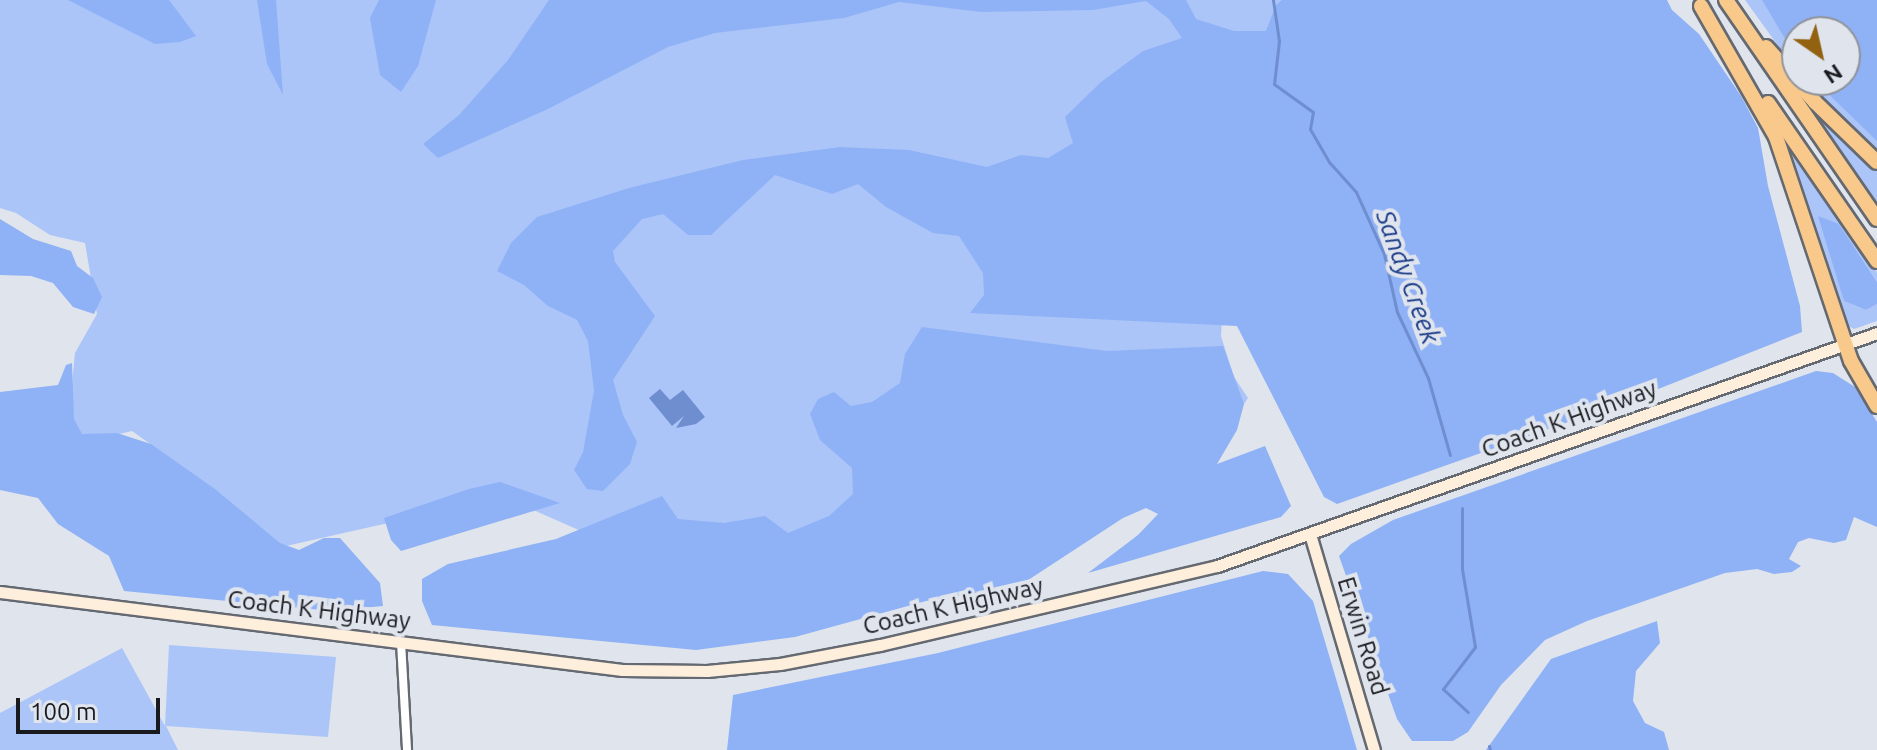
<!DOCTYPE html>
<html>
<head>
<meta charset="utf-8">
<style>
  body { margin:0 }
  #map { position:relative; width:1877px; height:750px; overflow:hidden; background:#dfe4ed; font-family:Ubuntu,sans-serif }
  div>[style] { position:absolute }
  .green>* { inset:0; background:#abc5f9 }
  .forest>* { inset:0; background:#8fb1f5 }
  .water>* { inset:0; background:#6e8ed0 }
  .stream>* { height:3px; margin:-1.5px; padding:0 1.5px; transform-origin:1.5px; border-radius:1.5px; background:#6e8ed0 }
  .roads { filter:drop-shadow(2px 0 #656971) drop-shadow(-2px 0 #656971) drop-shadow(0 2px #656971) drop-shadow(0 -2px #656971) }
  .minor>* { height:8px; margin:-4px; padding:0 4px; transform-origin:4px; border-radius:4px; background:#fff }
  .secondary>* { height:11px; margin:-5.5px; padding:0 5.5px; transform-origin:5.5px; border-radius:5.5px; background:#fdefdc }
  .motorway>* { height:14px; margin:-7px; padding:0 7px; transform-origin:7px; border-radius:7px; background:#f8c98b }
  span { translate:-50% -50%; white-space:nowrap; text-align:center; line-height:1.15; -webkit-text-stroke:8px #dfe4ed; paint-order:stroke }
  .street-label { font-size:24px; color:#191a1e }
  .water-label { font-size:26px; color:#1b3c89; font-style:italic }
  .north { position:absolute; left:1781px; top:16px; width:80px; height:80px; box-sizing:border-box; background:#dfe4ed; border:2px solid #90939a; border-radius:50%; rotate:146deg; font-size:22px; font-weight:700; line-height:32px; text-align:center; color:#191a1e }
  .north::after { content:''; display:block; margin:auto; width:28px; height:36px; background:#926210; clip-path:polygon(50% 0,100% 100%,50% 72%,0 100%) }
  .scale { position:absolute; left:16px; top:698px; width:144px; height:36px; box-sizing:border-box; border:4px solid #191a1e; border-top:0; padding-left:10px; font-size:24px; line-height:28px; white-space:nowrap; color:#191a1e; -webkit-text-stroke:6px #dfe4ed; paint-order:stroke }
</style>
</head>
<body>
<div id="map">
  <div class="green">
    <i style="clip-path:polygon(0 0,1294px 0,1227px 241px,1221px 336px,1234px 377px,1248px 398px,1225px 433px,861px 562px,608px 543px,504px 497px,277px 548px,222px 495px,132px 431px,66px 446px,75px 353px,97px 314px,85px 243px,50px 235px,16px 213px,0 208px)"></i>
    <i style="clip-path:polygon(1745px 0,1877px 0,1877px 149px,1805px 80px,1845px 80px,1845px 32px,1797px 32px,1797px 72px)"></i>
    <i style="clip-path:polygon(1815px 109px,1877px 169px,1877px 206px,1814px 110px)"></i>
    <i style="clip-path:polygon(1788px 150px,1877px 272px,1877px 282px,1839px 224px,1835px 264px,1844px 301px,1866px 310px,1877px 304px,1877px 321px,1854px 329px,1848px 326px)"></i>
    <i style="clip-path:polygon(169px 645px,336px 657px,328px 737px,166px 726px,178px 750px,0 750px,0 713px,122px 648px,165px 726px)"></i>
  </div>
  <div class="forest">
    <i style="clip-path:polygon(68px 0,169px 0,196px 36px,180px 42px,155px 44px)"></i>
    <i style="clip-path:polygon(257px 0,276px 0,283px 95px,267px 64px)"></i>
    <i style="clip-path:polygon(379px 0,436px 0,418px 66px,401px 92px,380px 75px,370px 18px)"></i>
    <i style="clip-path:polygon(549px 0,1186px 0,1196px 19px,1234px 31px,1266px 31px,1276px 5px,1282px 0,1667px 0,1672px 10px,1699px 34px,1741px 96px,1758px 128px,1768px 186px,1800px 306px,1802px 332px,1633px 399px,1337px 504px,1324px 497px,1237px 326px,970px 313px,984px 295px,983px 273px,959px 236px,933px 233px,886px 207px,858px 184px,832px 194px,775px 175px,711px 235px,688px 235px,663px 214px,642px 219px,613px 251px,615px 262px,655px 316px,613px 380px,623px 415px,637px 442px,630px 464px,603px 491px,587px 489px,574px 470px,583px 452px,594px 391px,588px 341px,577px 320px,548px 306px,524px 285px,497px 271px,511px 243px,537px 217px,629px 188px,743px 160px,840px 147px,909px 150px,987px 167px,1021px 155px,1048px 158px,1073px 143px,1065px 117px,1101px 82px,1143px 51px,1182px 38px,1169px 19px,1146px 1px,1093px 10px,981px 12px,899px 2px,844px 18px,715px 33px,668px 47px,548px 109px,438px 158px,423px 144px,459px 115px,508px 60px)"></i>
    <i style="clip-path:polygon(1762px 0,1877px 0,1877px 141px,1814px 80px,1845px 80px,1845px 32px,1797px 32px,1797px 59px)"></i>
    <i style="clip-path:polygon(1818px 216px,1839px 224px,1877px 282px,1877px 304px,1866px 310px,1844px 301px)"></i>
    <i style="clip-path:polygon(0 219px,33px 239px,71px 251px,77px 266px,93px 278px,102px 297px,94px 314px,73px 307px,53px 283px,31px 276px,0 275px)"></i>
    <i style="clip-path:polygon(922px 327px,1107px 351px,1223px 346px,1244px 404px,1237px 430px,1217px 464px,1265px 446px,1291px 506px,1281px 517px,1088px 573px,1138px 535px,1158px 514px,1146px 508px,1123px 518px,1019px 586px,926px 601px,795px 637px,696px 650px,432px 625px,422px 601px,422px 579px,448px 564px,556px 539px,662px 496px,678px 519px,724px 523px,765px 516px,788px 533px,829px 516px,853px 494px,852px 468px,820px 440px,810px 414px,818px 399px,834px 392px,851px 406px,872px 402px,900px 383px,905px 354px)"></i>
    <i style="clip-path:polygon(72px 363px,74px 419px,82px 434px,117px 433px,151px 444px,215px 489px,280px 543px,299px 550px,324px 538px,340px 538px,380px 583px,383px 606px,332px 611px,124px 591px,109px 556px,58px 524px,38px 498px,0 490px,0 392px,58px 385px,66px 365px)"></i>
    <i style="clip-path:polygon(1816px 371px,1833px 373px,1855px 387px,1877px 422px,1877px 527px,1854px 517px,1846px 540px,1834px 543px,1809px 538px,1798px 542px,1789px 559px,1801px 566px,1792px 572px,1774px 574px,1757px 569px,1725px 573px,1587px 621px,1545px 640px,1501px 685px,1468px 732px,1453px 741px,1412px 741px,1397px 719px,1339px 556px,1351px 544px,1393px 520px)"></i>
    <i style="clip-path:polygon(500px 482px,560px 503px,401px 551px,391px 540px,384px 518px,469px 489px)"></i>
    <i style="clip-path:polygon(1263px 571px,1288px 574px,1313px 601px,1357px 750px,727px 750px,733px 695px,938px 653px)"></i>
    <i style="clip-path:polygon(1657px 621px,1660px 643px,1636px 671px,1633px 701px,1645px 723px,1664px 732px,1669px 750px,1486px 750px,1551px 659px)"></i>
  </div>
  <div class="water">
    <i style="clip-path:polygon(660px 389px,670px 400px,683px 390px,705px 417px,696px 424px,676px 428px,684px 416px,672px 426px,649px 398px)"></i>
  </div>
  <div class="stream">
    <i style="left:1273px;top:0;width:41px;rotate:81.7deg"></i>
    <i style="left:1279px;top:41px;width:43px;rotate:96.6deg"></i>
    <i style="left:1274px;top:84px;width:48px;rotate:35.7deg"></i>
    <i style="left:1313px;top:112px;width:17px;rotate:100deg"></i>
    <i style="left:1310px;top:129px;width:39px;rotate:60deg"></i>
    <i style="left:1330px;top:163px;width:39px;rotate:48deg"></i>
    <i style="left:1356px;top:192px;width:68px;rotate:65.7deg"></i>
    <i style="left:1384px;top:254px;width:59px;rotate:77.4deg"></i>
    <i style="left:1397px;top:312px;width:73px;rotate:64.8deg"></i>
    <i style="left:1428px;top:378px;width:80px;rotate:74.1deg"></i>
    <i style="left:1462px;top:508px;width:61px;rotate:90deg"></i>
    <i style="left:1462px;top:569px;width:79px;rotate:80.5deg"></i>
    <i style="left:1475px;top:647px;width:53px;rotate:127.3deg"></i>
    <i style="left:1443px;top:689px;width:34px;rotate:43deg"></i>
    <i style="left:1489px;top:746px;width:4px;rotate:76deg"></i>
  </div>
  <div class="roads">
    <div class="minor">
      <i style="left:401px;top:642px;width:108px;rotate:86.8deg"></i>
    </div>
    <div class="secondary">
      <i style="left:1310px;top:534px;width:225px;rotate:73.5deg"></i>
      <i style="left:0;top:592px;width:627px;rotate:7.15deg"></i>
      <i style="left:622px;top:670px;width:85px;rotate:0.7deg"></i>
      <i style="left:707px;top:671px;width:73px;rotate:-5.5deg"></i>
      <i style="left:780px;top:664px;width:102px;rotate:-10.8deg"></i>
      <i style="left:880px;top:645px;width:346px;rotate:-13.2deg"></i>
      <i style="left:1217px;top:566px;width:700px;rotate:-19.44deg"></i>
    </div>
    <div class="motorway">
      <i style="left:1726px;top:0;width:266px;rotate:55.4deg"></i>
      <i style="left:1701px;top:6px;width:151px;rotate:60.2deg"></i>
      <i style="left:1776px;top:137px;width:236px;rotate:71.5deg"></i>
      <i style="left:1851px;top:361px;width:52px;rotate:60deg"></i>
      <i style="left:1766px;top:47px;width:74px;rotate:48.3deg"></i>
      <i style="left:1815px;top:102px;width:86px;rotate:44.1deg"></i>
      <i style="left:1768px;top:103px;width:192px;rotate:55.4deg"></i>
    </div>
  </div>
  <div class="street-label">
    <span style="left:1569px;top:419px;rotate:-20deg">Coach K Highway</span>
    <span style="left:953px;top:606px;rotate:-13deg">Coach K Highway</span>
    <span style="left:319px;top:610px;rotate:7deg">Coach K Highway</span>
    <span style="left:1363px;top:636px;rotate:73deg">Erwin Road</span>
  </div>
  <div class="water-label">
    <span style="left:1408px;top:277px;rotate:70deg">Sandy Creek</span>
  </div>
  <div class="north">N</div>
  <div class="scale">100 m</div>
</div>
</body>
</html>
